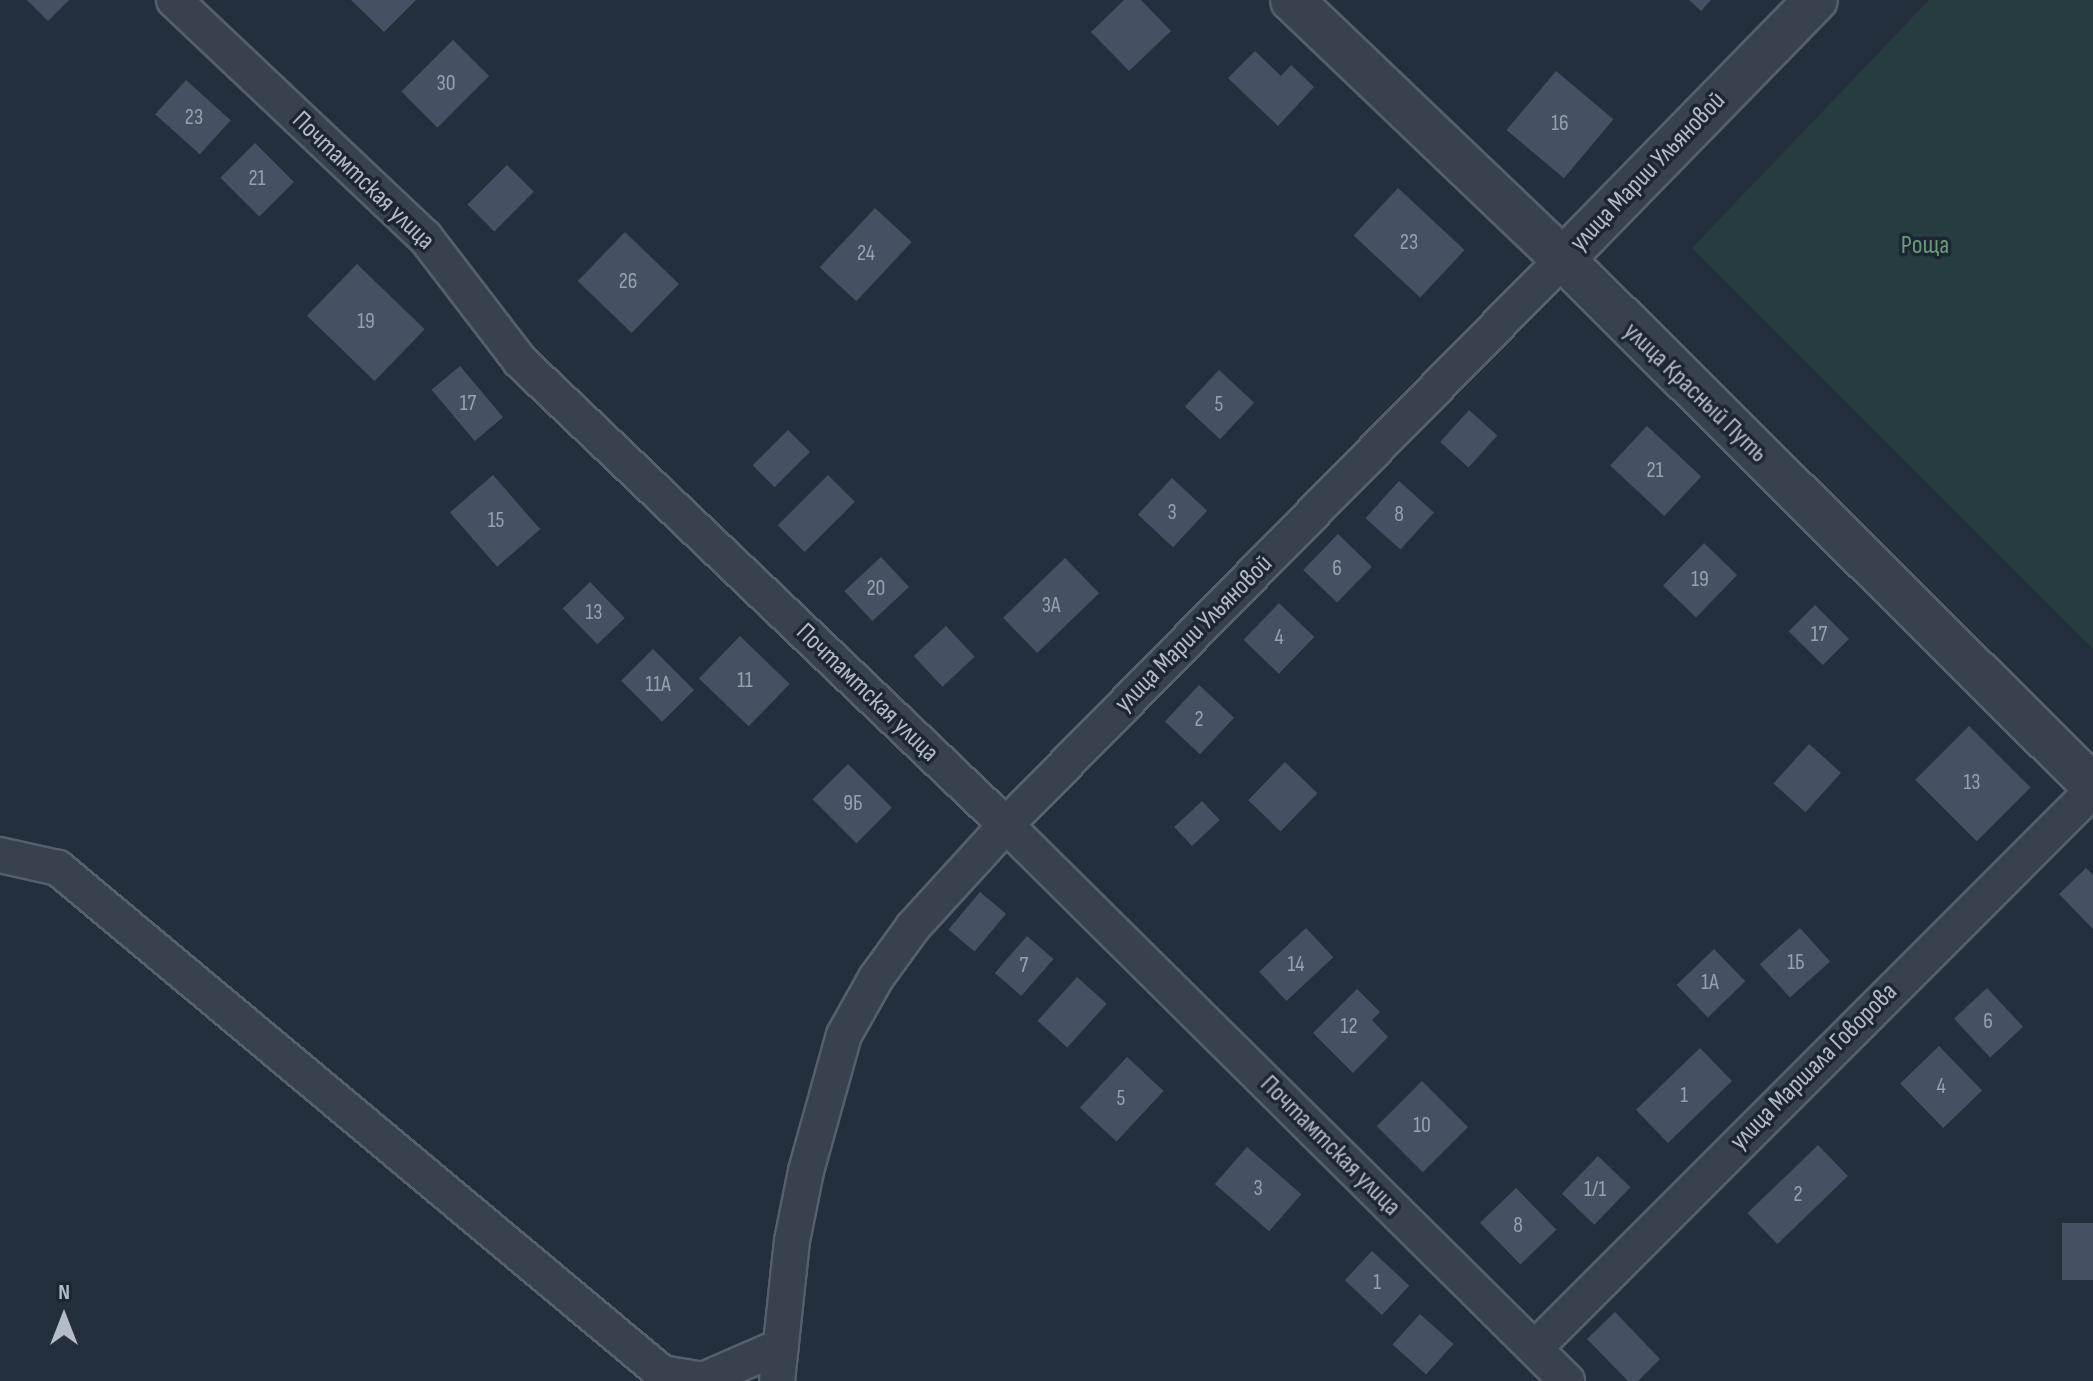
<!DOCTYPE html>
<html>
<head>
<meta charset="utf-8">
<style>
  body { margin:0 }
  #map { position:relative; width:2093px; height:1381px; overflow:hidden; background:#242f3e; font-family:"Sofia Sans Condensed",sans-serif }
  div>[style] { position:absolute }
  .green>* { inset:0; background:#263c3f }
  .building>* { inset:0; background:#455162; transform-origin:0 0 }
  .roads { filter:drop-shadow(2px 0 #565f6c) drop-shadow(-2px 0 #565f6c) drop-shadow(0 2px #565f6c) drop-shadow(0 -2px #565f6c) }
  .minor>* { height:34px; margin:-17px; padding:0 17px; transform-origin:17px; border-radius:17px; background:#38414e }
  .tertiary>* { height:42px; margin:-21px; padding:0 21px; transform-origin:21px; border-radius:21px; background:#38414e }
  span { translate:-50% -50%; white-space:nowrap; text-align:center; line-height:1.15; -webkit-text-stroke:7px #1d2633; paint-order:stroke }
  .number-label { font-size:22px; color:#98a1af }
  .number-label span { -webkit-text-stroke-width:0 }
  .street-label { font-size:26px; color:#b4bcc9 }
  .park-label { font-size:26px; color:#6b9a76 }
  .north { position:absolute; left:24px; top:1277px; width:80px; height:80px; -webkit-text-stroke:6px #1d2633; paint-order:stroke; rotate:0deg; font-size:22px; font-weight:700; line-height:32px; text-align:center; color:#b4bcc9 }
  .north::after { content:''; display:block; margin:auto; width:28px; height:36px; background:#b4bcc9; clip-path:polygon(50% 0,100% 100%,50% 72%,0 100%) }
</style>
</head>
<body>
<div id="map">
  <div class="green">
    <i style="clip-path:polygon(1929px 0,2093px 0,2093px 649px,1692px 248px)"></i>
  </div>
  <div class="building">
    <i style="clip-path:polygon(27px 0,69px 0,48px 21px)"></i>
    <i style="clip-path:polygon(351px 0,416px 0,384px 32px)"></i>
    <i style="clip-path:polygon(1124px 0,1141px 0,1171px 31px,1129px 71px,1091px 32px)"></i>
    <i style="clip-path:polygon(1689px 0,1711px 0,1701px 11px)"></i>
    <i style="left:453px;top:40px;width:51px;height:73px;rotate:45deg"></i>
    <i style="clip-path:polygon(1255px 51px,1281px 76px,1291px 65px,1314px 87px,1278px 126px,1228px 78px)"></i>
    <i style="left:1556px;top:71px;width:75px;height:77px;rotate:40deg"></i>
    <i style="left:186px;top:80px;width:60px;height:46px;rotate:42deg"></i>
    <i style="left:255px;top:143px;width:55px;height:49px;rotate:45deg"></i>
    <i style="left:507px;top:165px;width:38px;height:56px;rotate:45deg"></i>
    <i style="left:1398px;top:188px;width:91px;height:65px;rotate:43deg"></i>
    <i style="left:875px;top:208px;width:50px;height:81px;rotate:43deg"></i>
    <i style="left:625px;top:232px;width:75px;height:68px;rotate:44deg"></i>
    <i style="left:357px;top:264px;width:94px;height:72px;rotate:44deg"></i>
    <i style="left:460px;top:366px;width:67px;height:37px;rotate:50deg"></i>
    <i style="left:1219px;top:370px;width:48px;height:50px;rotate:43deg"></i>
    <i style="left:1469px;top:410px;width:38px;height:43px;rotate:42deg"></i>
    <i style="left:1647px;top:426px;width:74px;height:54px;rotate:43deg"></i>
    <i style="left:788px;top:430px;width:31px;height:50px;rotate:45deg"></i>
    <i style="left:493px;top:475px;width:72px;height:57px;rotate:49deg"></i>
    <i style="left:828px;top:475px;width:38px;height:71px;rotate:45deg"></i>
    <i style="left:1172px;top:478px;width:48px;height:50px;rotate:43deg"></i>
    <i style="left:1399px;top:481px;width:47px;height:50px;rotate:42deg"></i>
    <i style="left:1338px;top:534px;width:47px;height:50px;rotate:44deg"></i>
    <i style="left:1704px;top:543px;width:46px;height:59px;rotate:44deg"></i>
    <i style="left:881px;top:557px;width:41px;height:50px;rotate:47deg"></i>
    <i style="left:1065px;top:558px;width:49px;height:86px;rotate:46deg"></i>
    <i style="left:590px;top:582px;width:50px;height:38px;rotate:46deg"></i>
    <i style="left:1279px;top:603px;width:49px;height:51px;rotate:44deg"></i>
    <i style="left:1815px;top:605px;width:48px;height:37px;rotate:45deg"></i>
    <i style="left:946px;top:626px;width:42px;height:44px;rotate:47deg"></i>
    <i style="left:740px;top:636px;width:69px;height:59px;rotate:44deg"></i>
    <i style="left:653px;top:649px;width:58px;height:45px;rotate:45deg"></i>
    <i style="left:1199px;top:685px;width:48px;height:50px;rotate:43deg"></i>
    <i style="left:1969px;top:726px;width:87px;height:76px;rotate:45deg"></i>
    <i style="left:1809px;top:744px;width:43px;height:53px;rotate:42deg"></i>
    <i style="left:1285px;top:762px;width:45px;height:53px;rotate:44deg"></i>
    <i style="left:848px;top:764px;width:62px;height:50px;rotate:45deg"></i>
    <i style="left:1202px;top:801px;width:26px;height:38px;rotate:47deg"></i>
    <i style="clip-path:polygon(2086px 868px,2093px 875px,2093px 929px,2059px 894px)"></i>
    <i style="left:980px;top:892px;width:34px;height:49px;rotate:40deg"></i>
    <i style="left:1306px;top:928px;width:40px;height:64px;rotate:47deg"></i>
    <i style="left:1800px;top:928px;width:45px;height:54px;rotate:48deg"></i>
    <i style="left:1027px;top:936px;width:35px;height:49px;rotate:41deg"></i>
    <i style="left:1714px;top:949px;width:45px;height:52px;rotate:46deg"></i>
    <i style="left:1077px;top:977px;width:40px;height:59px;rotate:42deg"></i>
    <i style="left:1987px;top:988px;width:53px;height:45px;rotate:47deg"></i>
    <i style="clip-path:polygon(1357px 989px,1380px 1012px,1372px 1020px,1388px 1037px,1353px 1073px,1313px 1033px)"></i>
    <i style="left:1939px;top:1046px;width:62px;height:54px;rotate:46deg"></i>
    <i style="left:1700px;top:1048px;width:46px;height:89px;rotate:46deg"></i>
    <i style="left:1127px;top:1057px;width:50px;height:69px;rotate:43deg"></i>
    <i style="left:1422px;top:1081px;width:65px;height:64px;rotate:45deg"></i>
    <i style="left:1818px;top:1145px;width:43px;height:98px;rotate:46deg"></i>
    <i style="left:1247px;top:1147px;width:72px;height:49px;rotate:41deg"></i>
    <i style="left:1598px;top:1156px;width:45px;height:52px;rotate:44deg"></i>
    <i style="left:1516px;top:1188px;width:58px;height:50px;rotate:46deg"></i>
    <i style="left:2093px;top:1223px;width:57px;height:31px;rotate:90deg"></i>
    <i style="left:1372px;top:1251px;width:51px;height:40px;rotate:43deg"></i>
    <i style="clip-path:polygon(1615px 1312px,1660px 1359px,1638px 1381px,1628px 1381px,1587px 1339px)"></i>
    <i style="left:1420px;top:1314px;width:45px;height:41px;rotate:42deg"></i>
  </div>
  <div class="roads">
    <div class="minor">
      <i style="left:174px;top:0;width:345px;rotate:43.4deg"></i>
      <i style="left:425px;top:237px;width:156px;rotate:52.5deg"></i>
      <i style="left:520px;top:361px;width:672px;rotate:43.67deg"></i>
      <i style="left:1006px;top:825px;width:790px;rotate:44.74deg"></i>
      <i style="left:0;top:855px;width:59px;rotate:12.6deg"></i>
      <i style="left:58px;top:868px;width:787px;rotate:39.9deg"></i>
      <i style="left:662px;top:1373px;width:42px;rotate:9.7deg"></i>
      <i style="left:703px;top:1380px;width:85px;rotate:-23.6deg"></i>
      <i style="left:1535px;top:1348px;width:789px;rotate:-45deg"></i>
      <i style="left:777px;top:1381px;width:141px;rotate:-83.9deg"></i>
      <i style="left:792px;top:1241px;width:71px;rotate:-78.7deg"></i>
      <i style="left:806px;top:1171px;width:141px;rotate:-74.4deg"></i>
      <i style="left:844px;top:1035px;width:65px;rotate:-60.7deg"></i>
      <i style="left:876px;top:978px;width:63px;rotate:-54deg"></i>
      <i style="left:913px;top:927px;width:138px;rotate:-47.6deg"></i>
      <i style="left:1006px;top:825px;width:794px;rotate:-45.46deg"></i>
    </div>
    <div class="tertiary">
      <i style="left:1292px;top:0;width:375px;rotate:43.7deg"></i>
      <i style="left:1563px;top:259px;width:747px;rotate:44.84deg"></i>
      <i style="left:1563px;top:259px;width:362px;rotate:-45.7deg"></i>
    </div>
  </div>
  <div class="number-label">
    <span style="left:446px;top:84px">30</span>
    <span style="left:194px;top:118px">23</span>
    <span style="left:1560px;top:124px">16</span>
    <span style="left:257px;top:179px">21</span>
    <span style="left:1409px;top:243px">23</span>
    <span style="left:866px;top:254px">24</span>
    <span style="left:628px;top:282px">26</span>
    <span style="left:366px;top:322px">19</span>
    <span style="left:468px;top:404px">17</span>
    <span style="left:1219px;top:405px">5</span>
    <span style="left:1655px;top:471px">21</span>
    <span style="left:1172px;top:513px">3</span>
    <span style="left:1399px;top:515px">8</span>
    <span style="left:496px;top:521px">15</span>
    <span style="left:1337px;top:569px">6</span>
    <span style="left:1700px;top:580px">19</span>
    <span style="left:876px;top:589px">20</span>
    <span style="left:1051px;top:606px">3А</span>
    <span style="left:594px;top:613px">13</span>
    <span style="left:1819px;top:635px">17</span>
    <span style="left:1279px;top:638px">4</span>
    <span style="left:745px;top:681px">11</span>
    <span style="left:658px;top:685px">11А</span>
    <span style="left:1199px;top:720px">2</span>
    <span style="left:1972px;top:783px">13</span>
    <span style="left:853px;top:804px">9Б</span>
    <span style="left:1796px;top:963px">1Б</span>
    <span style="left:1296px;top:965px">14</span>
    <span style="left:1024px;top:966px">7</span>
    <span style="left:1710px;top:983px">1А</span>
    <span style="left:1988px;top:1022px">6</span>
    <span style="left:1349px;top:1027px">12</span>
    <span style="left:1941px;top:1087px">4</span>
    <span style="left:1684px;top:1096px">1</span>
    <span style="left:1121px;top:1099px">5</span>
    <span style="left:1422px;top:1126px">10</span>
    <span style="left:1258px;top:1189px">3</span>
    <span style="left:1595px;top:1190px">1/1</span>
    <span style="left:1798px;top:1195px">2</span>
    <span style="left:1518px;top:1226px">8</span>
    <span style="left:1377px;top:1283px">1</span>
  </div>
  <div class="street-label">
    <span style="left:1648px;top:172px;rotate:-46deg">улица Марии Ульяновой</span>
    <span style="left:363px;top:181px;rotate:44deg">Почтамтская улица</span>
    <span style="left:1695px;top:393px;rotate:44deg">улица Красный Путь</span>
    <span style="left:1194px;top:634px;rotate:-45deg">улица Марии Ульяновой</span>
    <span style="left:867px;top:693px;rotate:44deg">Почтамтская улица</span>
    <span style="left:1814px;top:1067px;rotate:-45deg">улица Маршала Говорова</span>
    <span style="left:1330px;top:1146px;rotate:45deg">Почтамтская улица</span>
  </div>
  <div class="park-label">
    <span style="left:1925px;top:246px">Роща</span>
  </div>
  <div class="north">N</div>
</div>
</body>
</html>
